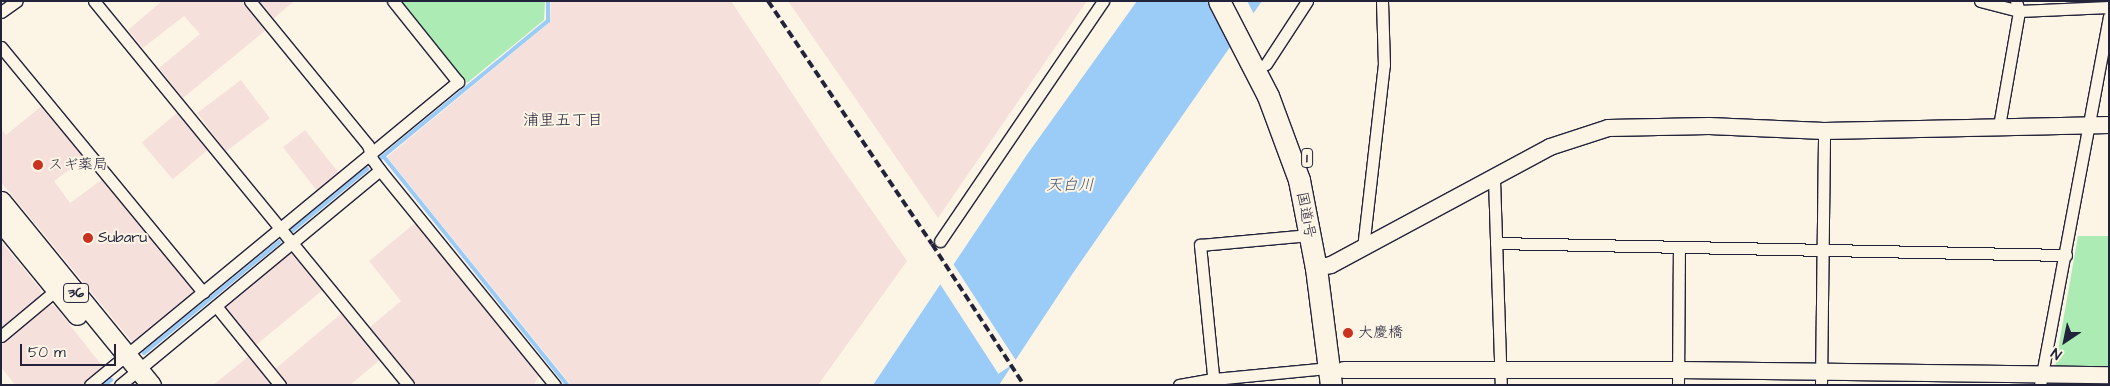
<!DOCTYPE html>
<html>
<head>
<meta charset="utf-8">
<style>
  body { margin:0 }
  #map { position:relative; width:2110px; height:386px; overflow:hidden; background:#fcf5e5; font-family:"Architects Daughter","Klee One",sans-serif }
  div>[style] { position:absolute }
  .built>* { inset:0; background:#f6e0dc; transform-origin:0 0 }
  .green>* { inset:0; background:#acebb3 }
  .water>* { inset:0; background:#9bcbf7 }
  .pier>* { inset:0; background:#fcf5e5; transform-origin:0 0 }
  .stream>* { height:4px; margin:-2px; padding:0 2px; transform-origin:2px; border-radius:2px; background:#9bcbf7 }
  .roads { filter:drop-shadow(1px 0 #22223b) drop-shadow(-1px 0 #22223b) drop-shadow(0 1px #22223b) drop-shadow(0 -1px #22223b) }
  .street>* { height:11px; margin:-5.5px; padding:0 5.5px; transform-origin:5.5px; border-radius:5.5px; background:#fcf5e5 }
  .secondary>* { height:16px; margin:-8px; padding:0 8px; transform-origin:8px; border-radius:8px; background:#fcf5e5 }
  .primary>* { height:19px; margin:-9.5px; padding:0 9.5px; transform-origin:9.5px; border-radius:9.5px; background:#fcf5e5 }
  .highway>* { height:21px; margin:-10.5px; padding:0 10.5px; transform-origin:10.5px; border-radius:10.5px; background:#fcf5e5 }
  .rail>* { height:4px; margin-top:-2px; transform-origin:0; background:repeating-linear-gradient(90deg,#22223b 0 8px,transparent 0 12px) }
  .dots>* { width:14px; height:14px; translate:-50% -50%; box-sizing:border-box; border:2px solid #fcf5e5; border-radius:50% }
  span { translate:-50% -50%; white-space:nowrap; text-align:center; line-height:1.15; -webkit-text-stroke:4px #fcf5e5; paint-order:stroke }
  .shield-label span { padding:1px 4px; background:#fcf5e5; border:1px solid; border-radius:4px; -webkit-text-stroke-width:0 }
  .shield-label { font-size:14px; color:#22223b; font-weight:700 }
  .poi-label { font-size:15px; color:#22223b }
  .left { translate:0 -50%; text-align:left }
  .street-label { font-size:15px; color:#22223b }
  .neighbourhood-label { font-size:16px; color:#22223b }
  .water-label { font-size:16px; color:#465573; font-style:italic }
  .frame { position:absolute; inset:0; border:2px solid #22223b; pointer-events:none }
  .north { position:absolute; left:2040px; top:316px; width:50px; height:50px; -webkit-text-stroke:4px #fcf5e5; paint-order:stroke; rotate:214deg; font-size:14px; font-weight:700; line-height:20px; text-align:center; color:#22223b }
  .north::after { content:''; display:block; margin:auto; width:18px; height:22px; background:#22223b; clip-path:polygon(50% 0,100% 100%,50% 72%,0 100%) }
  .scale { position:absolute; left:20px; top:344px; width:96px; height:22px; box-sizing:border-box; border:2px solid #22223b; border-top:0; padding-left:6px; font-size:15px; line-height:18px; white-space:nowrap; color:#22223b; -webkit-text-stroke:4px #fcf5e5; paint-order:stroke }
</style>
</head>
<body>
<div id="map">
  <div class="built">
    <i style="clip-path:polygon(162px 1px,242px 1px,266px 30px,183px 98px,159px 68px,200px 34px,184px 16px,143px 48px,128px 30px)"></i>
    <i style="clip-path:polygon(257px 1px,294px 1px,272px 20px)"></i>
    <i style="clip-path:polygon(551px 1px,731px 1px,831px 152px,907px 261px,818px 385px,571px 385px,387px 157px,550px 22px)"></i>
    <i style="clip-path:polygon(788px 1px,1087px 1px,938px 218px)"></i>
    <i style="left:241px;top:80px;width:48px;height:55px;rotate:53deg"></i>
    <i style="clip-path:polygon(44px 104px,87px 157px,54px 181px,70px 203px,104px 178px,193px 288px,193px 294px,133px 343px,1px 182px,1px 129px,6px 135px)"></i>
    <i style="left:177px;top:113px;width:48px;height:46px;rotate:50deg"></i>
    <i style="left:305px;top:130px;width:55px;height:28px;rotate:52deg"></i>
    <i style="clip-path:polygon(415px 223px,539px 375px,534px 385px,417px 385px,370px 327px,401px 301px,369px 261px)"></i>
    <i style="clip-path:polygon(1px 241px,41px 290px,41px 295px,1px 328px)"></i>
    <i style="clip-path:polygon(287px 253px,294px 254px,323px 290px,256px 345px,226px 310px,226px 304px)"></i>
    <i style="clip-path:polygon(48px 304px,55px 306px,103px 367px,82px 385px,15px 385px,1px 367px,1px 343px)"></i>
    <i style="clip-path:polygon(342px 313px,380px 360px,350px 385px,288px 385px,275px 369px)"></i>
    <i style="clip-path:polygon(249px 356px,273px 385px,213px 385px)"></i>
  </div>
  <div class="green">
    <i style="clip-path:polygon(401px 1px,545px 1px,544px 20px,467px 83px)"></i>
    <i style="clip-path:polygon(2078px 236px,2109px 236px,2109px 367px,2055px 367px)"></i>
  </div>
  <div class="water">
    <i style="clip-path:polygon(1137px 1px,1262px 1px,1073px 273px,999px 385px,873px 385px,1026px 156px)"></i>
  </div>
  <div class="pier">
    <i style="clip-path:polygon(1207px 1px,1247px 1px,1255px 16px,1232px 49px)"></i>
    <i style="left:952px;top:262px;width:119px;height:22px;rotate:57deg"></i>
  </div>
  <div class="stream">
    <i style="left:384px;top:157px;width:292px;rotate:51.2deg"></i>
    <i style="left:381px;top:158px;width:216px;rotate:-39.4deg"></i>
    <i style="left:548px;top:21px;width:20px;rotate:-90deg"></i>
    <i style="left:293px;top:230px;width:96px;rotate:-39.5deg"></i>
    <i style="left:144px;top:353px;width:175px;rotate:-39.4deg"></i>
    <i style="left:105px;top:385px;width:8px;rotate:-40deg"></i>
  </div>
  <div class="roads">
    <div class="street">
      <i style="left:94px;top:1px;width:496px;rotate:50.7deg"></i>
      <i style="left:250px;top:1px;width:186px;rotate:50.7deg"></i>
      <i style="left:368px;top:145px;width:15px;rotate:74deg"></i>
      <i style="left:372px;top:159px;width:14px;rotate:54deg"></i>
      <i style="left:380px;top:170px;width:277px;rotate:50.9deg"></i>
      <i style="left:1980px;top:1px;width:40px;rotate:14.4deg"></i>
      <i style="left:2019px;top:11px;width:90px;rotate:-2.5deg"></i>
      <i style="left:1px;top:12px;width:19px;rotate:-35deg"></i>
      <i style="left:1px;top:47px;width:318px;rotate:50.5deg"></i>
      <i style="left:1266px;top:64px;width:75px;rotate:-56.9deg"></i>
      <i style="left:1999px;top:126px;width:117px;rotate:-80.1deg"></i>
      <i style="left:2019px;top:11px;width:10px;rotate:-107deg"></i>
      <i style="left:1494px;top:179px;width:206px;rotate:88.1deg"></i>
      <i style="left:940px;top:241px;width:290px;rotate:-55.8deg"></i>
      <i style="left:1496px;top:243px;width:570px;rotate:1.21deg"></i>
      <i style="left:1363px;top:248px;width:184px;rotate:-83.5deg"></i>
      <i style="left:1384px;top:65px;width:64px;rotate:-91.8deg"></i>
      <i style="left:216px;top:306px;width:102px;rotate:51deg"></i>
      <i style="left:1px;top:336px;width:78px;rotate:-39.8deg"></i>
      <i style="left:90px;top:385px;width:477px;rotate:-39.5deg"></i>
      <i style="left:458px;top:82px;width:104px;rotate:-128.7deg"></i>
      <i style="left:120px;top:385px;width:337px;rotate:-39.6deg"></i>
      <i style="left:1179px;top:385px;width:36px;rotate:-10deg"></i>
      <i style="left:1214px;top:379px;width:116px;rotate:-5.5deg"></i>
      <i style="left:1214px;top:385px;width:141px;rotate:-95.7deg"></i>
      <i style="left:1200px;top:245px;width:110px;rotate:-5.2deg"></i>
      <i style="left:1678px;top:385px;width:138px;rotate:-89.6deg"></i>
      <i style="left:1821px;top:385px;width:254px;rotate:-89.3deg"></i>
      <i style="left:2040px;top:385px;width:375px;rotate:-79.4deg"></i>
    </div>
    <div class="secondary">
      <i style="left:1316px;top:268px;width:15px;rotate:-11deg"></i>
      <i style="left:1331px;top:265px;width:249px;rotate:-28.3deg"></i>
      <i style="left:1550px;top:147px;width:61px;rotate:-18.1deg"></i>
      <i style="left:1608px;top:128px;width:101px;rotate:-1.1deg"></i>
      <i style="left:1709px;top:126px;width:115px;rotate:2.5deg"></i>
      <i style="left:1824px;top:131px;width:285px;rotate:-1.2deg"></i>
      <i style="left:1344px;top:370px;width:334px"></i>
      <i style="left:1678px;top:370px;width:431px;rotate:0.7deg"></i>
    </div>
    <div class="primary">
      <i style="left:1px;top:201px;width:237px;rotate:50.8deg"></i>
      <i style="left:1px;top:222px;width:120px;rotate:50.7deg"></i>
    </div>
    <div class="highway">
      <i style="left:1219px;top:1px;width:107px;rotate:62.7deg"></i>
      <i style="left:1268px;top:96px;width:90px;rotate:69.7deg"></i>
      <i style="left:1299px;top:180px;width:90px;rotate:79.1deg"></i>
      <i style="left:1316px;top:268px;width:118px;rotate:82.7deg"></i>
    </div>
  </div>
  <div class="rail">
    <i style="left:768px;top:1px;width:293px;rotate:56deg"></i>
    <i style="left:932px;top:244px;width:168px;rotate:56.9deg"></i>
  </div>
  <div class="dots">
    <i style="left:38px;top:165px;background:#c8321e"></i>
    <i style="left:88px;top:238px;background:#c8321e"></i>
    <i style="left:1348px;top:333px;background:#c8321e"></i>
  </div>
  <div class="shield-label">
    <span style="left:1307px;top:158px">1</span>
    <span style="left:76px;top:293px">36</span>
  </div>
  <div class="poi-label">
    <span class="left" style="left:48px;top:165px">スギ薬局</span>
    <span class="left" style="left:98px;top:238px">Subaru</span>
    <span class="left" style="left:1358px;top:333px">大慶橋</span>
  </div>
  <div class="street-label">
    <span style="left:1306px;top:215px;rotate:79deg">国道1号</span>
  </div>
  <div class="neighbourhood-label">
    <span style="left:563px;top:120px">浦里五丁目</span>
  </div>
  <div class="water-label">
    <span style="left:1070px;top:185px">天白川</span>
  </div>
  <div class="frame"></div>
  <div class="north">N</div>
  <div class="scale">50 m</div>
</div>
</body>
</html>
